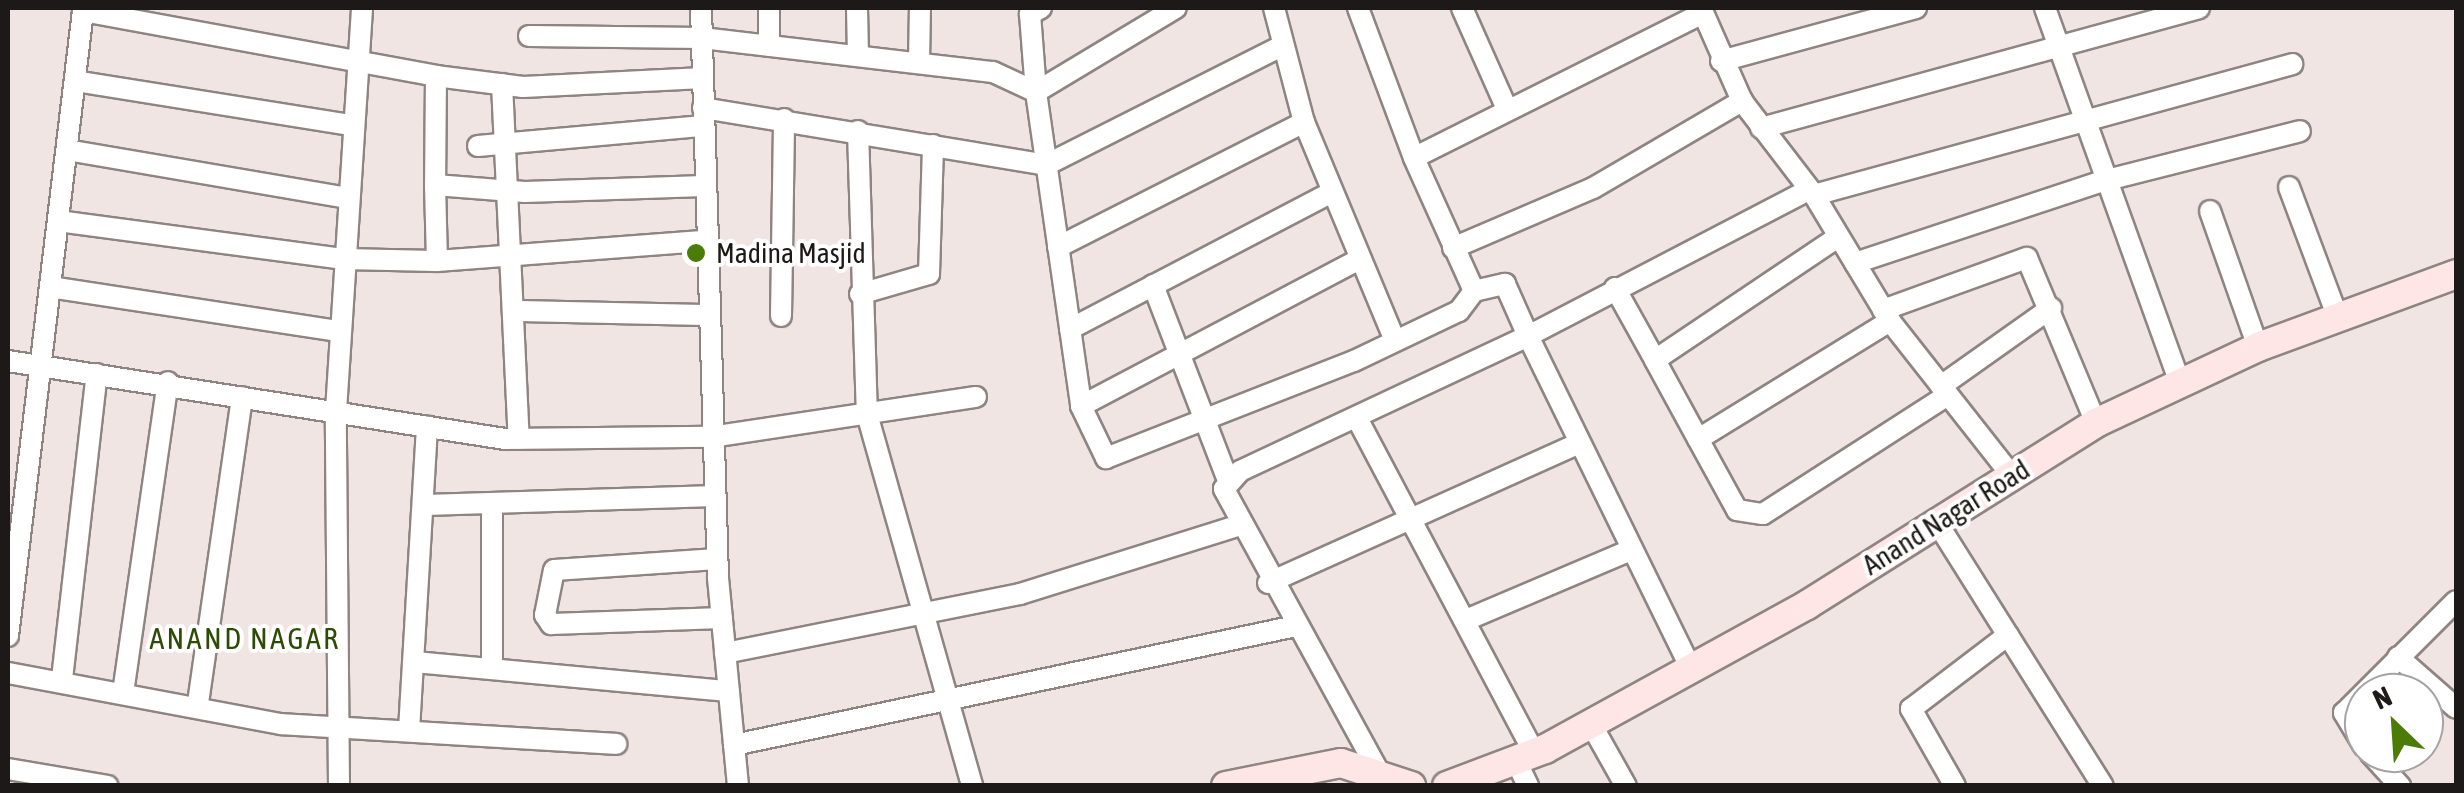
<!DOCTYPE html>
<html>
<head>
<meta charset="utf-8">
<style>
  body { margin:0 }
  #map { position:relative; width:2464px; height:793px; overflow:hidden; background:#f0e5e3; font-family:"Asap Condensed",sans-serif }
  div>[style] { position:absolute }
  .roads { filter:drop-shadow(2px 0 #8e8582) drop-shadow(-2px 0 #8e8582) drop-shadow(0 2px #8e8582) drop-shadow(0 -2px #8e8582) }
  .street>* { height:20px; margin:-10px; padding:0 10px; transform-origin:10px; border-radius:10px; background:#fff }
  .secondary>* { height:28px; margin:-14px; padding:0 14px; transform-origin:14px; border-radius:14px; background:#fee6e7 }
  .dots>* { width:28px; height:28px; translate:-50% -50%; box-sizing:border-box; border:5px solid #fff; border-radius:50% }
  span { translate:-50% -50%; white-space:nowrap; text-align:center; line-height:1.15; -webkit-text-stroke:8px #fff; paint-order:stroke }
  .poi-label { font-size:28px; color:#1d1918 }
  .left { translate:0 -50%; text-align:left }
  .street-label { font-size:28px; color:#1d1918 }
  .neighbourhood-label { font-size:30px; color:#2c4b05; letter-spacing:2.5px }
  .frame { position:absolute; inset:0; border:10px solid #1d1918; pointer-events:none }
  .north { position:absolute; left:2344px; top:673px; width:100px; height:100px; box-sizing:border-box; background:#fff; border:2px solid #a5a3a3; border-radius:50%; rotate:335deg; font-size:28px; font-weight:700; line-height:40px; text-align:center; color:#1d1918 }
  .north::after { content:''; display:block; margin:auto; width:35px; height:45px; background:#4c7c08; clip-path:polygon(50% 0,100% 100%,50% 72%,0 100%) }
</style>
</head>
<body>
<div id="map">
  <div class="roads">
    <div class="street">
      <i style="left:701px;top:8px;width:570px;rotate:88.29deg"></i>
      <i style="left:718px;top:578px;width:209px;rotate:84.5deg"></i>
      <i style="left:769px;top:8px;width:38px;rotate:90deg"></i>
      <i style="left:857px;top:8px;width:48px;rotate:88.8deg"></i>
      <i style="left:1041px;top:8px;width:13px;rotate:151deg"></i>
      <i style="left:1030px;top:14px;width:78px;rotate:85.6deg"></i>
      <i style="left:1036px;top:92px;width:163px;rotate:-31deg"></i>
      <i style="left:1274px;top:8px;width:118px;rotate:75.3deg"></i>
      <i style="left:1304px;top:122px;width:237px;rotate:67.4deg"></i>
      <i style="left:1358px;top:8px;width:160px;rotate:69.5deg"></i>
      <i style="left:1462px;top:8px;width:111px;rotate:66deg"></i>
      <i style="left:1701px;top:8px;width:102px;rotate:66.2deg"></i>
      <i style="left:1742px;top:101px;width:118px;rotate:52.5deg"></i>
      <i style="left:1814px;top:195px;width:147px;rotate:58.9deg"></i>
      <i style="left:1890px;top:321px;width:197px;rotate:51.8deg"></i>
      <i style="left:2045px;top:8px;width:396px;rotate:70.2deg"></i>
      <i style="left:1703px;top:13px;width:323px;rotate:153.4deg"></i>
      <i style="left:1414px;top:158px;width:146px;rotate:65.7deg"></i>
      <i style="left:1474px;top:291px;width:32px;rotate:-13deg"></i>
      <i style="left:1505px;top:284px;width:57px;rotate:66.1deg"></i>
      <i style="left:1528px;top:336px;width:316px;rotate:-27.5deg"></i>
      <i style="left:529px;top:36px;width:173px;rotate:0.7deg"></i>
      <i style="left:702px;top:38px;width:293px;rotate:6.7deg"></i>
      <i style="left:993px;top:72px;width:47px;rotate:24.9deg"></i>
      <i style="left:1036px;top:92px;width:317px;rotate:81.8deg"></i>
      <i style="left:1081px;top:406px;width:58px;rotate:64.3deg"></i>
      <i style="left:1106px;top:458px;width:266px;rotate:-21.4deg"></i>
      <i style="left:1354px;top:361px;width:116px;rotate:-25.5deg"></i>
      <i style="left:1459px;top:311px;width:25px;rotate:-53deg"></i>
      <i style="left:1721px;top:61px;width:202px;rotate:-15.2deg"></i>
      <i style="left:919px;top:63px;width:55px;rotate:-89deg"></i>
      <i style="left:703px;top:78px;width:180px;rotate:177.1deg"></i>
      <i style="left:523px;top:87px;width:88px;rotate:-172.8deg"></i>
      <i style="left:436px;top:76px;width:109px;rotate:90.5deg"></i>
      <i style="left:435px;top:185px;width:76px;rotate:88.5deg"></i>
      <i style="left:437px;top:261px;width:269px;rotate:-4.3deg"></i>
      <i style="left:75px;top:81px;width:278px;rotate:9.1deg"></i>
      <i style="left:502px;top:84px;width:355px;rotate:87.3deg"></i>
      <i style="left:703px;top:108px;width:348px;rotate:9.4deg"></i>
      <i style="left:1046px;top:165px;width:262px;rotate:-26.8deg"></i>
      <i style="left:1761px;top:128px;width:454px;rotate:-15.3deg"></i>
      <i style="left:858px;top:131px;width:283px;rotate:88.2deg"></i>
      <i style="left:867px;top:414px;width:387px;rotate:74.2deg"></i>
      <i style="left:478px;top:146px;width:226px;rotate:-5.1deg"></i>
      <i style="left:67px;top:150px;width:284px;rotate:9.7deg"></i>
      <i style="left:435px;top:185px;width:90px;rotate:4.4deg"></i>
      <i style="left:525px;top:192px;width:179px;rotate:-1.9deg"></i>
      <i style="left:2289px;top:187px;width:140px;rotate:69.5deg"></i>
      <i style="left:1814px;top:195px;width:496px;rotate:-15.3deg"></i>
      <i style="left:2210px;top:211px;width:144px;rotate:70.6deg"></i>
      <i style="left:58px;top:221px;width:287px;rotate:7.6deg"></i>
      <i style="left:342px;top:259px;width:95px;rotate:1.2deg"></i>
      <i style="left:1058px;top:247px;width:276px;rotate:-26.9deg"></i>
      <i style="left:1453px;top:248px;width:152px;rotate:-23.2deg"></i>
      <i style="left:1593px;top:188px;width:173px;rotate:-30.3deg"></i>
      <i style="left:1855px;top:263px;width:261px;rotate:-18.3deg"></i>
      <i style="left:2103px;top:181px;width:203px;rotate:-14.2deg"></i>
      <i style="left:1153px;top:285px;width:209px;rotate:69deg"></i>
      <i style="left:50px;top:287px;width:292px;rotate:8.7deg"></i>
      <i style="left:1615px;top:288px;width:82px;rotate:60.9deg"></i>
      <i style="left:860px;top:294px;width:72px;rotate:-16.2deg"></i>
      <i style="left:929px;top:274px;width:129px;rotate:-88.2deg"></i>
      <i style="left:1883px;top:310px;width:153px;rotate:-19.9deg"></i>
      <i style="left:2027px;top:258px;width:179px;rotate:67.3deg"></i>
      <i style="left:518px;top:311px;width:188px;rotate:1.2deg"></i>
      <i style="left:781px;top:316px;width:197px;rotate:-89.1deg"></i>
      <i style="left:1890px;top:321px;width:225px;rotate:148.4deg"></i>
      <i style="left:1698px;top:439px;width:81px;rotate:61.2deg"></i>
      <i style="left:1737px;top:510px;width:26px;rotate:9deg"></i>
      <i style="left:1763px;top:514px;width:220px;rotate:-32.8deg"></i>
      <i style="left:1070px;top:329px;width:296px;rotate:-27.6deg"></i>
      <i style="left:8px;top:361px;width:503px;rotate:8.92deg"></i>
      <i style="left:505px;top:439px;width:206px;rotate:-0.6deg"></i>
      <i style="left:711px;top:437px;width:268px;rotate:-8.6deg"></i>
      <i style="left:1941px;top:386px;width:135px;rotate:-35.3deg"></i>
      <i style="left:1081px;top:406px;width:313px;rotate:-27.8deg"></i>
      <i style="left:1359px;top:422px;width:376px;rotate:62.1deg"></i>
      <i style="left:1698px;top:439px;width:90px;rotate:-118.6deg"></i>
      <i style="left:1655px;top:360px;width:220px;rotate:-33.9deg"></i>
      <i style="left:427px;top:505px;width:287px;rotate:-1.8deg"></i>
      <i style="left:1936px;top:521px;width:313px;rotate:57.8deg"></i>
      <i style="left:717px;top:559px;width:163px;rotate:176.1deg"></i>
      <i style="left:554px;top:570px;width:46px;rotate:101.3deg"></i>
      <i style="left:545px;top:615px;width:11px;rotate:56deg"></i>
      <i style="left:551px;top:624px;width:171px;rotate:-2deg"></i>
      <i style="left:1268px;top:583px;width:340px;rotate:-24.2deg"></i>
      <i style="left:1466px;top:620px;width:179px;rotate:-23deg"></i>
      <i style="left:8px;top:636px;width:629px;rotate:-83.16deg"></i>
      <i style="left:83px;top:11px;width:359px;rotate:10.4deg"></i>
      <i style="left:725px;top:653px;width:301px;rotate:-11.3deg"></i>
      <i style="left:1020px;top:594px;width:227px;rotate:-17.4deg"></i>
      <i style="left:2398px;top:657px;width:77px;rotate:41.3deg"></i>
      <i style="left:414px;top:662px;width:316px;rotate:5.3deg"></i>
      <i style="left:492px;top:669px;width:166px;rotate:-90deg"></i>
      <i style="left:8px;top:673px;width:278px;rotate:10.6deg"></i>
      <i style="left:281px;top:724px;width:336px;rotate:3.4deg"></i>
      <i style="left:62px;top:679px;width:307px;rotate:-83.5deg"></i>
      <i style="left:123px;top:693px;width:314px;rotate:-81.8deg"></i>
      <i style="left:198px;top:703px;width:309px;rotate:-81.8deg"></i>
      <i style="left:1591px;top:724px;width:71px;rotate:60.6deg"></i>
      <i style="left:409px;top:730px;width:304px;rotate:-86.6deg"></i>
      <i style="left:734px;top:745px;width:574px;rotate:-11.96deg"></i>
      <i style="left:2364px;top:746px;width:39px;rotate:-121deg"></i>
      <i style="left:2344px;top:713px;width:158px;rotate:-45deg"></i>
      <i style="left:2370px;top:753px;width:45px;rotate:47.7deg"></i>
      <i style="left:1516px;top:761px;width:28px;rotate:64deg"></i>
      <i style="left:8px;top:769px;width:101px;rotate:9.6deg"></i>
      <i style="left:1380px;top:774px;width:325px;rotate:-118.7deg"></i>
      <i style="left:1224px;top:489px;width:24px;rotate:-48deg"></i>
      <i style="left:1240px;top:471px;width:318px;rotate:-25.1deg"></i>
      <i style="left:1528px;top:336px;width:371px;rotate:63.9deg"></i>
      <i style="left:339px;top:786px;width:375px;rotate:-90.5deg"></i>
      <i style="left:336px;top:411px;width:404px;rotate:-86.3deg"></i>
      <i style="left:1955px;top:786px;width:89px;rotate:-119.7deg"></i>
      <i style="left:1911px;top:709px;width:122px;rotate:-37.3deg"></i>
    </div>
    <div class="secondary">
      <i style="left:1226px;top:786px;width:117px;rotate:-11.3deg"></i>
      <i style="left:1341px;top:763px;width:74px;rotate:18.2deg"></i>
      <i style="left:1447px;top:786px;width:105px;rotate:-20.7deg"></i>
      <i style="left:1545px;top:749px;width:299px;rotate:-28.8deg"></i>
      <i style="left:1807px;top:605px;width:342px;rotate:-32.2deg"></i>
      <i style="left:2096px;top:423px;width:179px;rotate:-25.1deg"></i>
      <i style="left:2258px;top:347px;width:211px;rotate:-20.2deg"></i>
    </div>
  </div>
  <div class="dots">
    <i style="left:696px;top:253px;background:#4c7c08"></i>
  </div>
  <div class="poi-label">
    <span class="left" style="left:716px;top:253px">Madina Masjid</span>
  </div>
  <div class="street-label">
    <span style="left:1946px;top:517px;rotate:-32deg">Anand Nagar Road</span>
  </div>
  <div class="neighbourhood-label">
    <span style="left:245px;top:638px">ANAND NAGAR</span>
  </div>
  <div class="frame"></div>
  <div class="north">N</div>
</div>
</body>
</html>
